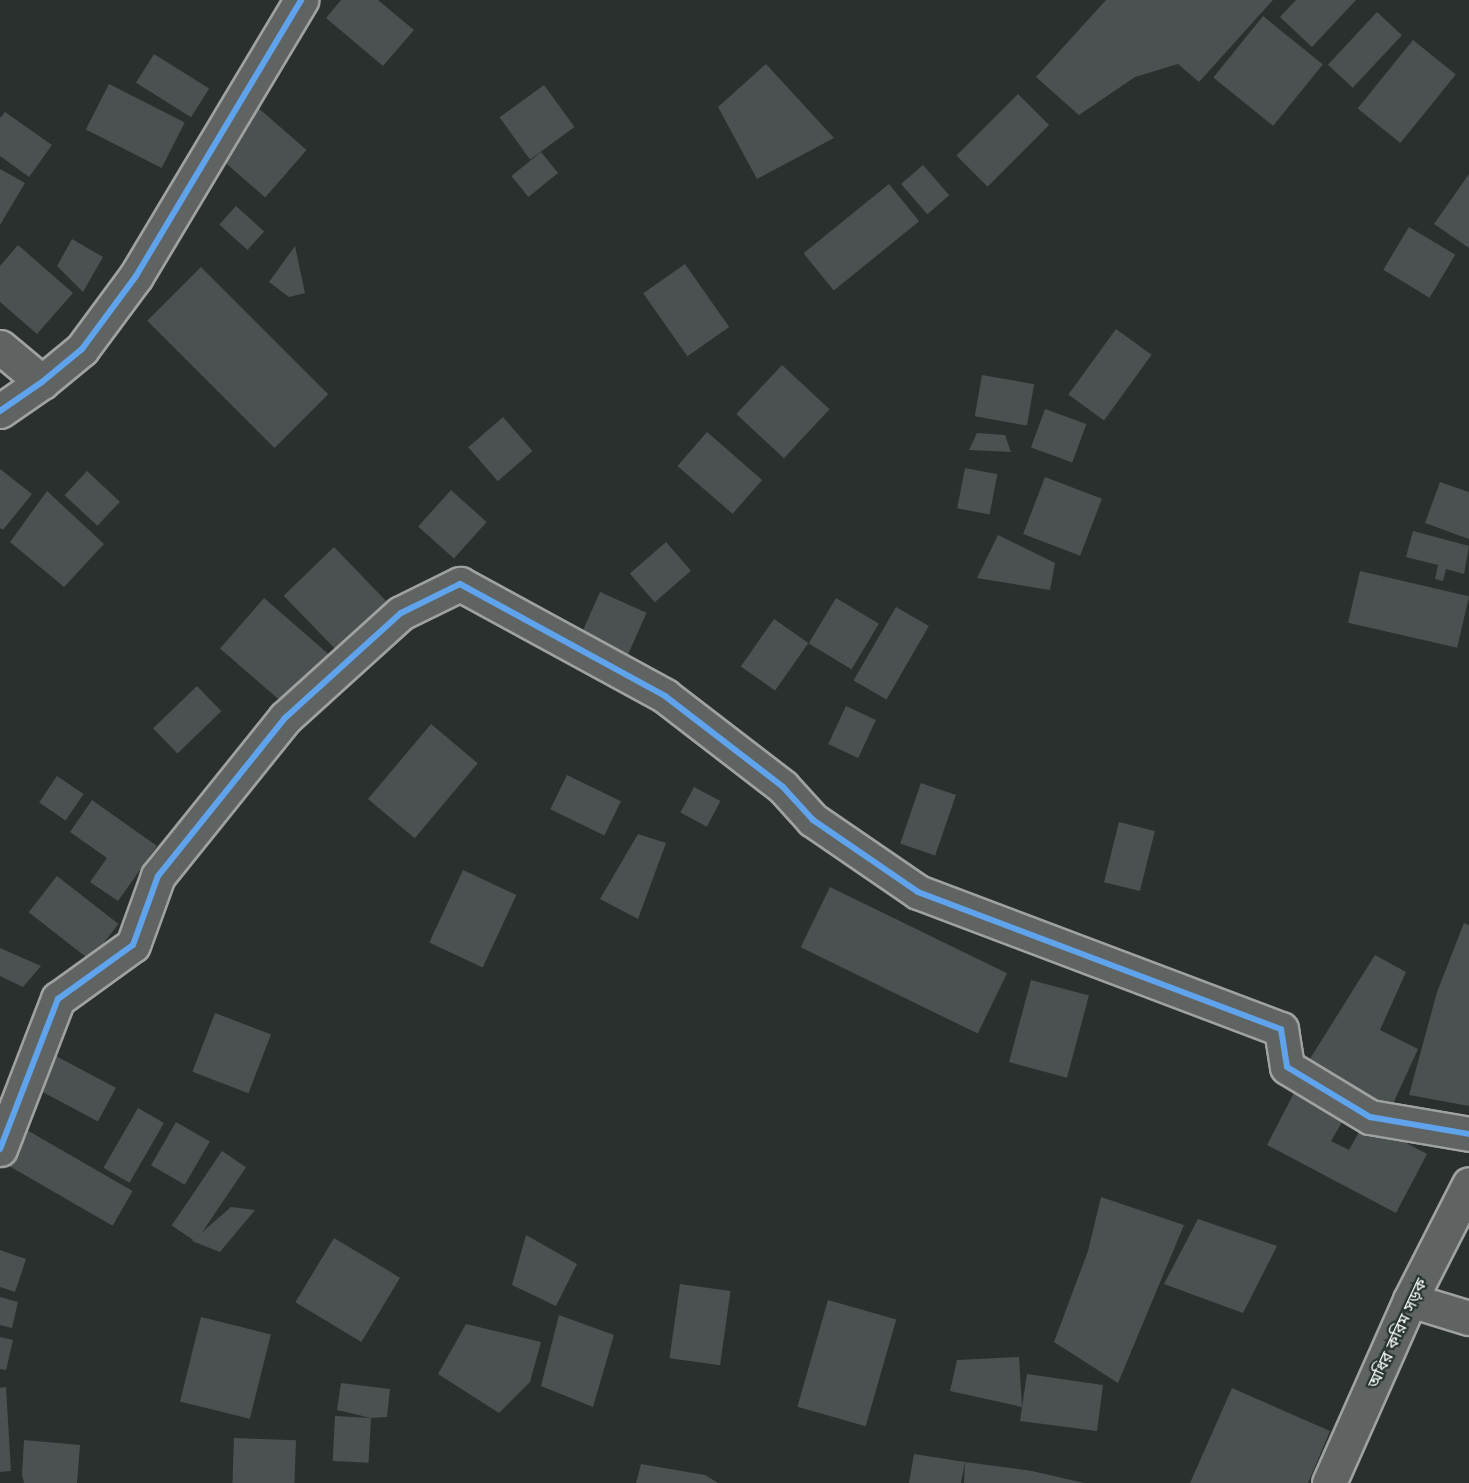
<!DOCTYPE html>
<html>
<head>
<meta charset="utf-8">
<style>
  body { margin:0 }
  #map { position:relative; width:1469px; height:1483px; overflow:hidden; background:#29302d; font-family:Mali,"Noto Sans Bengali",sans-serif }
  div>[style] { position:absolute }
  .building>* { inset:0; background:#4b5051; transform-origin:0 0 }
  .roads { filter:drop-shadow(2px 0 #9fa2a0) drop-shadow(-2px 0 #9fa2a0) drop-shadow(0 2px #9fa2a0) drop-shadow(0 -2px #9fa2a0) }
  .minor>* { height:33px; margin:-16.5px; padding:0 16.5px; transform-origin:16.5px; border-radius:16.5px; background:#5f6362 }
  .major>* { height:33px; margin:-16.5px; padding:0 16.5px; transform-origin:16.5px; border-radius:16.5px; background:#5f6362 }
  .cycleway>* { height:6px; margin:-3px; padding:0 3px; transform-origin:3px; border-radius:3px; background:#60a3ed }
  span { translate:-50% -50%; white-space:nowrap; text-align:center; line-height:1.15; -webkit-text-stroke:4.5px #26332d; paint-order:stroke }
  .street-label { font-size:16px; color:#fff }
</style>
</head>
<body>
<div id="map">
  <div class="building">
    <i style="clip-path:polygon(341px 0,378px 0,414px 30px,383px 66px,326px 18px)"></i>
    <i style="clip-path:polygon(1106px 0,1273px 0,1199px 82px,1178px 64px,1135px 77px,1079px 115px,1036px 77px)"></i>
    <i style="clip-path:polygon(1296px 0,1356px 0,1312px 47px,1280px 17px)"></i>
    <i style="left:1377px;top:12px;width:34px;height:72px;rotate:43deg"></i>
    <i style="left:1263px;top:16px;width:77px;height:79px;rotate:39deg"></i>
    <i style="left:1413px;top:40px;width:55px;height:88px;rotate:39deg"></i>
    <i style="left:154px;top:54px;width:65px;height:34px;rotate:32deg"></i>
    <i style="clip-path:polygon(766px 64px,834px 138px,757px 179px,718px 107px)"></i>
    <i style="left:109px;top:84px;width:85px;height:51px;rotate:27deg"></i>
    <i style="left:544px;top:85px;width:52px;height:55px;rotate:54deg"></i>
    <i style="left:1018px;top:94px;width:44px;height:87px;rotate:45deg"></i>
    <i style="left:256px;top:106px;width:67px;height:63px;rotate:41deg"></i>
    <i style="clip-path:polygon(5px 112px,52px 145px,29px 177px,0 156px,0 118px)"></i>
    <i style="left:541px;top:152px;width:27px;height:38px;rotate:51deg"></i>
    <i style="left:923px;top:165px;width:40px;height:29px;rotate:49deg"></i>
    <i style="clip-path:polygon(0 169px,25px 183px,0 225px)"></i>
    <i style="clip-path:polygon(1469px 174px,1469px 248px,1434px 224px)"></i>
    <i style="left:889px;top:184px;width:48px;height:110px;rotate:51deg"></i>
    <i style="left:236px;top:206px;width:38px;height:25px;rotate:42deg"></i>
    <i style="left:1409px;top:227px;width:54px;height:50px;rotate:31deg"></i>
    <i style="clip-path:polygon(72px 239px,103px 257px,83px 292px,57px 266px)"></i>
    <i style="clip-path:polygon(18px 245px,73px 293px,37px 334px,0 302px,0 266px)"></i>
    <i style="clip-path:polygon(295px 246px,305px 293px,289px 297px,269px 282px)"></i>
    <i style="left:685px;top:264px;width:77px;height:51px;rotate:55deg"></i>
    <i style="left:201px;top:267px;width:180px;height:76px;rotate:45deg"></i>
    <i style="left:1116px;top:329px;width:44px;height:81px;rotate:36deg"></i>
    <i style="left:782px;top:365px;width:65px;height:67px;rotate:43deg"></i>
    <i style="left:982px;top:375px;width:53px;height:42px;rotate:10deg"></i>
    <i style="left:1045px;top:409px;width:44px;height:41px;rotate:20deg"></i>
    <i style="left:503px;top:417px;width:45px;height:46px;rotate:49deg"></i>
    <i style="left:707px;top:432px;width:73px;height:45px;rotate:41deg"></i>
    <i style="clip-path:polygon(977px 433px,1005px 435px,1011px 452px,969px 450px)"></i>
    <i style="left:965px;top:468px;width:33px;height:41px;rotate:11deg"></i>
    <i style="clip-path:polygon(0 469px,32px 494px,3px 530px,0 528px)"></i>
    <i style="left:87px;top:471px;width:45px;height:33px;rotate:43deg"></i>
    <i style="left:1045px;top:477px;width:61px;height:61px;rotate:21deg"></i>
    <i style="clip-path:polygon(1440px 482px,1469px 492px,1469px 539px,1425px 523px)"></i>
    <i style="left:451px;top:490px;width:48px;height:49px;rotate:42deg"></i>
    <i style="clip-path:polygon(47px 491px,104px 544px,64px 587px,10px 542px)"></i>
    <i style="clip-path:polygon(1413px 531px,1469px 546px,1464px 574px,1446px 569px,1443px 581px,1435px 579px,1438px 565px,1406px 557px)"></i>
    <i style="clip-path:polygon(998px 535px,1055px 563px,1050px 590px,977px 578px)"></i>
    <i style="left:666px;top:542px;width:38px;height:48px;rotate:49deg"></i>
    <i style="left:334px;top:547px;width:84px;height:70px;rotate:46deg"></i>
    <i style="left:1360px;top:571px;width:112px;height:53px;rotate:13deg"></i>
    <i style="left:600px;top:592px;width:51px;height:53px;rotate:24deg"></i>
    <i style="left:264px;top:598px;width:90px;height:67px;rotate:41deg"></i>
    <i style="left:836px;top:598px;width:50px;height:53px;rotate:31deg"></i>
    <i style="left:896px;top:607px;width:38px;height:85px;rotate:30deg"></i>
    <i style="left:774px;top:619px;width:42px;height:58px;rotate:35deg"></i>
    <i style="left:197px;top:686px;width:35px;height:61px;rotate:46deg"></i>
    <i style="left:846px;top:706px;width:33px;height:42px;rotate:25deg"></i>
    <i style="left:431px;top:724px;width:61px;height:98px;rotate:40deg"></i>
    <i style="left:567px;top:775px;width:60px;height:38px;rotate:26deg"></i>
    <i style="left:57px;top:776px;width:32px;height:32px;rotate:34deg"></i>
    <i style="left:921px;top:783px;width:37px;height:64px;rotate:19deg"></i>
    <i style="left:694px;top:787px;width:30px;height:29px;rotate:28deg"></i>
    <i style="clip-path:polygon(92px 800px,157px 846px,118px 901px,90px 882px,107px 858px,70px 832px)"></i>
    <i style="left:1119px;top:822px;width:37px;height:62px;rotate:14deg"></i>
    <i style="clip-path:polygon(638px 834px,666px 843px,638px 919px,600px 899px)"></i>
    <i style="left:463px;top:870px;width:59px;height:80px;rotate:25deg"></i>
    <i style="left:57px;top:876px;width:78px;height:46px;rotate:38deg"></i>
    <i style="left:830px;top:887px;width:197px;height:67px;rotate:26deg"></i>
    <i style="clip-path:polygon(1464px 923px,1469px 925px,1469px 1106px,1409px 1095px,1437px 992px)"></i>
    <i style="clip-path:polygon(0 948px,41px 966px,23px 987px,0 976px)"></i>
    <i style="clip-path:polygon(1375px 955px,1406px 972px,1380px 1030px,1418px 1049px,1391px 1108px,1308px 1062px)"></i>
    <i style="left:1031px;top:980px;width:60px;height:85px;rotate:15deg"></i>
    <i style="left:215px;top:1013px;width:60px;height:63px;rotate:21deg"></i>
    <i style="left:54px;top:1055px;width:70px;height:38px;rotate:28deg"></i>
    <i style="clip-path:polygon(1295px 1091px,1345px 1117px,1331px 1141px,1349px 1150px,1365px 1121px,1427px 1154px,1396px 1213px,1267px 1145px)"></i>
    <i style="left:138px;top:1108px;width:30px;height:69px;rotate:30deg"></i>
    <i style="left:176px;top:1122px;width:39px;height:50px;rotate:30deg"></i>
    <i style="left:20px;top:1126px;width:130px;height:40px;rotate:30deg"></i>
    <i style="left:222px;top:1151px;width:29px;height:90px;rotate:34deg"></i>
    <i style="clip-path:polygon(1101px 1197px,1184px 1225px,1118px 1383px,1054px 1342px,1088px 1251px)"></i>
    <i style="clip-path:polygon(231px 1207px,255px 1210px,220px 1252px,192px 1241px)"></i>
    <i style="clip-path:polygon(1198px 1219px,1277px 1246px,1243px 1313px,1164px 1284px)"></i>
    <i style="clip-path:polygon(526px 1235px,577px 1264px,556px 1306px,512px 1285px)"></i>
    <i style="left:334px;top:1238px;width:77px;height:75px;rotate:31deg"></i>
    <i style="clip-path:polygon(0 1250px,26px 1259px,15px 1292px,0 1287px)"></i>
    <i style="left:680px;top:1284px;width:51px;height:75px;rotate:8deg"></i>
    <i style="clip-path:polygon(0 1297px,18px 1302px,12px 1328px,0 1325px)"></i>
    <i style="left:828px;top:1300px;width:71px;height:111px;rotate:16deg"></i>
    <i style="clip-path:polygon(559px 1315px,614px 1335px,593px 1407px,541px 1386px)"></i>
    <i style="left:201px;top:1317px;width:72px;height:87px;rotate:14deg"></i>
    <i style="clip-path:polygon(466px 1324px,541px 1342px,530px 1382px,499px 1413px,438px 1374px)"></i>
    <i style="clip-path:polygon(0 1337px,13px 1340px,6px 1370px,0 1369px)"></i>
    <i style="clip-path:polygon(1019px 1357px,1022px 1407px,1027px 1374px,1103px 1385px,1097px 1431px,1020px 1421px,1022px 1407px,950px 1391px,957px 1360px)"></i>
    <i style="clip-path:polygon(341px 1383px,390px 1389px,387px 1417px,371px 1418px,337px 1410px)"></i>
    <i style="clip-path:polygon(6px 1387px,11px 1471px,0 1472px,0 1388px)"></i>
    <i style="clip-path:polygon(1232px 1388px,1330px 1431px,1308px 1483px,1190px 1483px)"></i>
    <i style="left:335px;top:1416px;width:36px;height:45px;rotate:3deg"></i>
    <i style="left:234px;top:1438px;width:62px;height:45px;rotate:2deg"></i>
    <i style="clip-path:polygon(24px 1440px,80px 1445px,77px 1483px,24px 1483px,22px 1475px)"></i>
    <i style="clip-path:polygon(914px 1454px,965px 1462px,961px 1483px,909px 1483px)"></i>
    <i style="clip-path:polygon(965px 1462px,1032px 1471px,1084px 1483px,964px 1483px)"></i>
    <i style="clip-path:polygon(641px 1464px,705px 1475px,718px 1483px,636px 1483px)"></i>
  </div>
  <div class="roads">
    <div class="minor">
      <i style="left:0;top:347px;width:55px;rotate:39.8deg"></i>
      <i style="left:0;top:411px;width:51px;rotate:-34.6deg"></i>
      <i style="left:42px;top:382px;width:52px;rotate:-39.5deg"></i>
      <i style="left:82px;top:349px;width:91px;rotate:-53.5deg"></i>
      <i style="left:136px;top:276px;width:322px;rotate:-59.1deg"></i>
      <i style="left:0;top:1149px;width:161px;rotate:-68.9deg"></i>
      <i style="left:58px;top:999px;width:92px;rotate:-35.8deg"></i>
      <i style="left:133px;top:945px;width:73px;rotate:-70.1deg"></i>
      <i style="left:158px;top:876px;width:203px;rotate:-51.2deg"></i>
      <i style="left:285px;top:718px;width:156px;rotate:-42.2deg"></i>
      <i style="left:401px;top:613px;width:66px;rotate:-26.2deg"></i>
      <i style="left:460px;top:584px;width:234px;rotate:28.6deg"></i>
      <i style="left:665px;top:696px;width:149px;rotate:37.6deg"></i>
      <i style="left:783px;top:787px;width:45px;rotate:47.7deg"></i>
      <i style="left:813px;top:820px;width:127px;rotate:34.4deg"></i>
      <i style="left:918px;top:892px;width:388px;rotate:20.7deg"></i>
      <i style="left:1281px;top:1029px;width:38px;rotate:81deg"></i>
      <i style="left:1287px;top:1067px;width:97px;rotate:31.1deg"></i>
      <i style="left:1370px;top:1117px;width:100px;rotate:9.7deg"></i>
      <i style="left:1410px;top:1300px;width:62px;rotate:17deg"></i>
    </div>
    <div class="major">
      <i style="left:1329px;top:1483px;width:200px;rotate:-66.1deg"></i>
      <i style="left:1410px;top:1300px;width:130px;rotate:-63deg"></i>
    </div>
  </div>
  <div class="cycleway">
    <i style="left:0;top:411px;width:51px;rotate:-34.6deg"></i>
    <i style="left:42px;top:382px;width:52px;rotate:-39.5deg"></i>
    <i style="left:82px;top:349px;width:91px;rotate:-53.5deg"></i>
    <i style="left:136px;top:276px;width:322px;rotate:-59.1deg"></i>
    <i style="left:0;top:1149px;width:161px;rotate:-68.9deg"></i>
    <i style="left:58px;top:999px;width:92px;rotate:-35.8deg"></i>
    <i style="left:133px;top:945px;width:73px;rotate:-70.1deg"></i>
    <i style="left:158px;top:876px;width:203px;rotate:-51.2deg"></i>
    <i style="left:285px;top:718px;width:156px;rotate:-42.2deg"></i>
    <i style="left:401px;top:613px;width:66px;rotate:-26.2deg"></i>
    <i style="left:460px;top:584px;width:234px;rotate:28.6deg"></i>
    <i style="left:665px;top:696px;width:149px;rotate:37.6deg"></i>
    <i style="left:783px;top:787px;width:45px;rotate:47.7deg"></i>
    <i style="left:813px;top:820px;width:127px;rotate:34.4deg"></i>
    <i style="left:918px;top:892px;width:388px;rotate:20.7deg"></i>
    <i style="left:1281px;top:1029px;width:38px;rotate:81deg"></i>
    <i style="left:1287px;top:1067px;width:97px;rotate:31.1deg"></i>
    <i style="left:1370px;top:1117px;width:100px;rotate:9.7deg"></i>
  </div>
  <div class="street-label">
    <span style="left:1397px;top:1333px;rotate:-65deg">অধির করিম সড়ক</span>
  </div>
</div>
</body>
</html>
